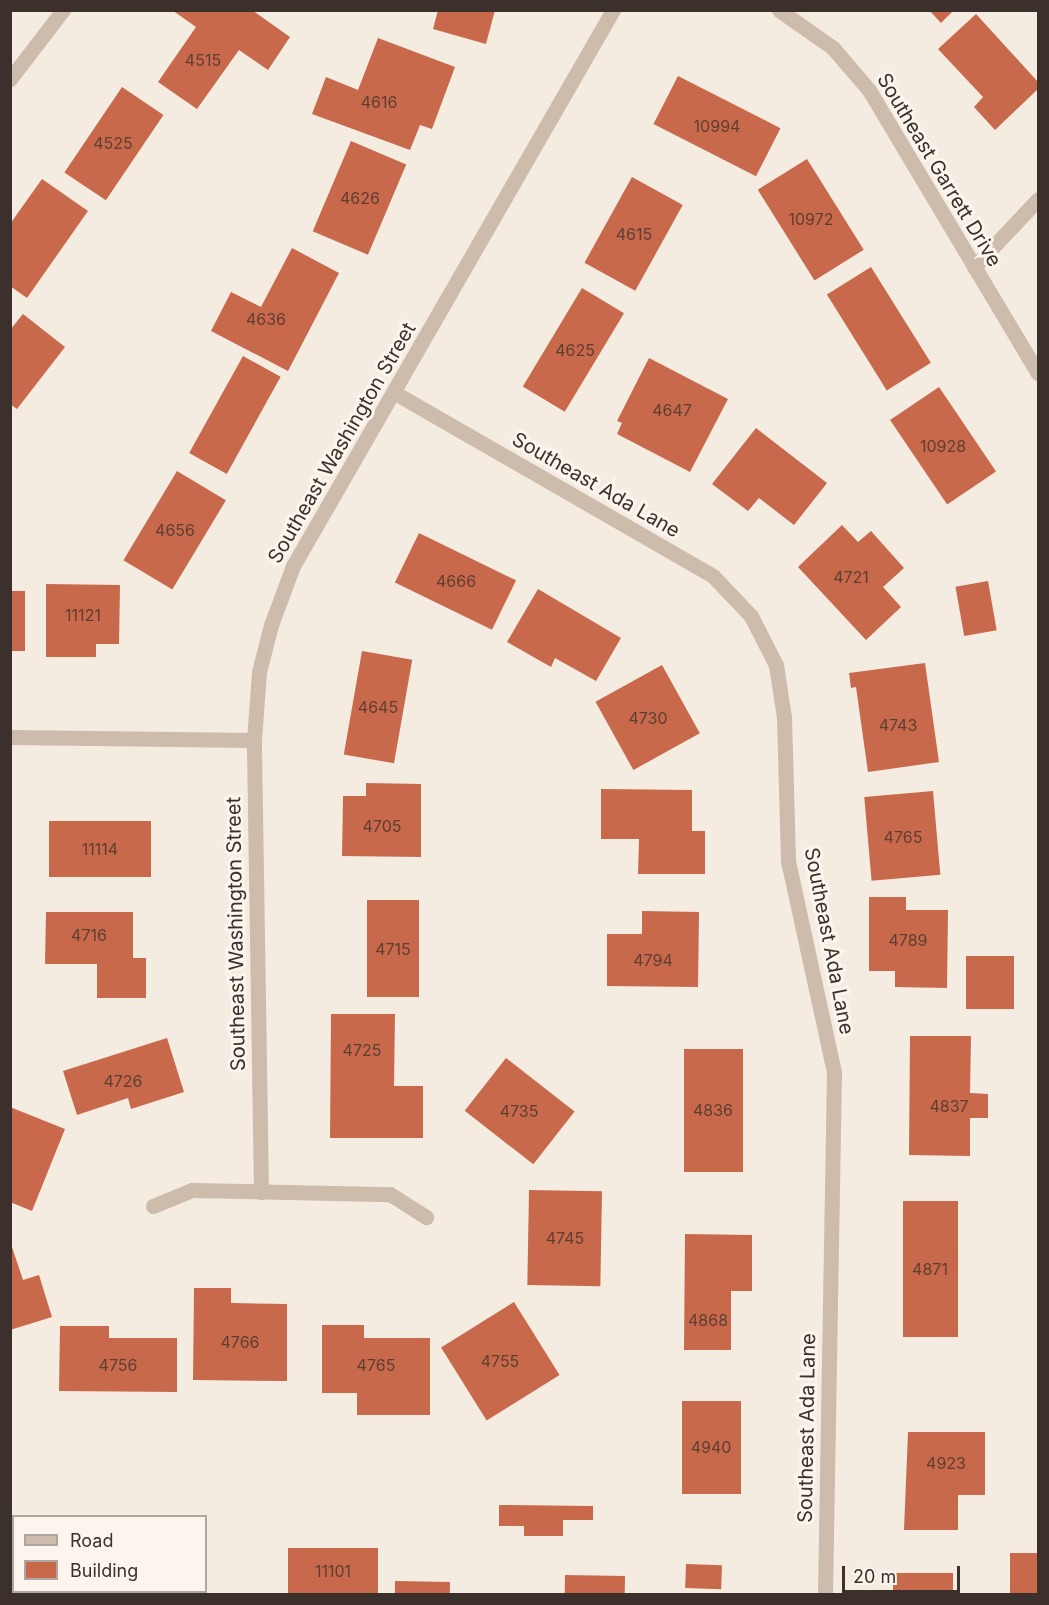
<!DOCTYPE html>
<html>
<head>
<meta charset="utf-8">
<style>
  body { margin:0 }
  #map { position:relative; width:1049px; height:1605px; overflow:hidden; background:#f4ebe1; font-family:Inter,sans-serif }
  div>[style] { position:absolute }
  .building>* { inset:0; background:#c8694b; transform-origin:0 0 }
  .minor>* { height:15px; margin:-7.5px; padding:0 7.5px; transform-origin:7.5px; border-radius:7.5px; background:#cdbbac }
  span { translate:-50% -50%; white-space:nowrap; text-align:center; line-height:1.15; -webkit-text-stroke:6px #fbf5ee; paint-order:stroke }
  .number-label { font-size:16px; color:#5e3e33 }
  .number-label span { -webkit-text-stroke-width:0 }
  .street-label { font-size:20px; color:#3b302b }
  .frame { position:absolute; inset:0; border:12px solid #3b302b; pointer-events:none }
  .legend { position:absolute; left:12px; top:1515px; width:195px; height:78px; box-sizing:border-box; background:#fbf5ee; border:2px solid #aea6a0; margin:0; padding:8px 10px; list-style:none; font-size:18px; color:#3b302b }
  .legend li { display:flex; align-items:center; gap:12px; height:30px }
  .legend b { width:30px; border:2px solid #aea6a0 }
  .scale { position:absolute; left:842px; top:1566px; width:118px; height:27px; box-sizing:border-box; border:3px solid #3b302b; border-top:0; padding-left:8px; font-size:18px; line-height:21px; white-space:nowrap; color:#3b302b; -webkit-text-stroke:4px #fbf5ee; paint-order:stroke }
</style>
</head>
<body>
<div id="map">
  <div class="building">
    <i style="clip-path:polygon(172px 10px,252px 10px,290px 37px,268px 70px,239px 50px,197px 109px,158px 82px,196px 27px)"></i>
    <i style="clip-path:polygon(438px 10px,495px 10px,486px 44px,433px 29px)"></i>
    <i style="clip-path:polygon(929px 10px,954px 10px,941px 23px)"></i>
    <i style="clip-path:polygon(976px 14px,1038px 82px,1038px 89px,995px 130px,974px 107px,983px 97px,938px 49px)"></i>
    <i style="clip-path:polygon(378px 38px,455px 67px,432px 129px,420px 125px,410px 150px,312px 114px,326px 77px,358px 90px)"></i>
    <i style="left:678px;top:76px;width:115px;height:54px;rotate:27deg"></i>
    <i style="left:122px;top:87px;width:50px;height:103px;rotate:34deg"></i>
    <i style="left:351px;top:141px;width:60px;height:98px;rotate:23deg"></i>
    <i style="left:807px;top:159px;width:107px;height:58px;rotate:58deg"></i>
    <i style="left:632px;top:177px;width:58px;height:98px;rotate:29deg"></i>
    <i style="clip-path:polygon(42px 179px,88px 211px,27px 298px,10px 286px,10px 224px)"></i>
    <i style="clip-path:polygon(292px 248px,339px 273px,288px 371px,211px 331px,231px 292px,261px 307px)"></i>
    <i style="left:871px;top:267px;width:113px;height:52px;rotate:58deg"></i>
    <i style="left:582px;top:288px;width:49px;height:115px;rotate:31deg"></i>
    <i style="clip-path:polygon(23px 314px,65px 347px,17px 409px,10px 404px,10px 330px)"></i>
    <i style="left:243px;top:356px;width:43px;height:111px;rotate:29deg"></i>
    <i style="clip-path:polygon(649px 358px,728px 399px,690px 472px,617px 434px,622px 423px,617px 421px)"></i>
    <i style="left:939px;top:387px;width:102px;height:59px;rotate:56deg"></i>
    <i style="clip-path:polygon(756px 428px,827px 483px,794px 525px,759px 498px,748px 511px,712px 484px)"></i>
    <i style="left:177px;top:471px;width:57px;height:104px;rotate:31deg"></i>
    <i style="clip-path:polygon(842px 525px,858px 542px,871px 531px,904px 568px,883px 587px,901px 607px,866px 640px,798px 567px)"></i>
    <i style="left:419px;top:533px;width:108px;height:55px;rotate:26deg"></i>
    <i style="left:988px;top:581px;width:50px;height:33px;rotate:80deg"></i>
    <i style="clip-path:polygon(46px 584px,120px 585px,119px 644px,96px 644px,96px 657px,46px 657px)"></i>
    <i style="clip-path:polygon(538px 589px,621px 638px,596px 681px,555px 658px,551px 667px,507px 642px)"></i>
    <i style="left:10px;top:591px;width:15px;height:60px"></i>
    <i style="left:362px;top:651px;width:51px;height:105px;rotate:10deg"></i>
    <i style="clip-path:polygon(925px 663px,939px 762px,868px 772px,856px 687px,851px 688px,849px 673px)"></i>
    <i style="left:662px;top:665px;width:78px;height:76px;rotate:61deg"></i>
    <i style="clip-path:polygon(366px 783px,421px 784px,421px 857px,342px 856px,343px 796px,366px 796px)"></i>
    <i style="clip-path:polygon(601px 789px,692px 790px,692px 831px,705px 831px,705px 874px,638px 874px,639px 839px,601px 839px)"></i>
    <i style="left:933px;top:791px;width:84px;height:69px;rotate:85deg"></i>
    <i style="left:49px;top:821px;width:102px;height:56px"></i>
    <i style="clip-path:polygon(869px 897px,906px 897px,906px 910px,948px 910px,947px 988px,895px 987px,895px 971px,869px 971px)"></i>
    <i style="left:367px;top:900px;width:52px;height:97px"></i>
    <i style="clip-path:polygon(642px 911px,699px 912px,698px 987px,607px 986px,607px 934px,642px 934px)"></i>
    <i style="clip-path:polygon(46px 912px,133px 912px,133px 958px,146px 958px,146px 998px,97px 998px,97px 964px,45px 964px)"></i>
    <i style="left:966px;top:956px;width:48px;height:53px"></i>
    <i style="clip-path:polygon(331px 1014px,395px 1014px,394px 1086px,423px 1086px,423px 1138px,330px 1138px)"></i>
    <i style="clip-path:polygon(910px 1036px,971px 1036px,970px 1093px,988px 1094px,988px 1118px,970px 1118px,970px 1156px,909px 1155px)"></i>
    <i style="clip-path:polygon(167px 1038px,184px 1092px,131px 1109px,128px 1098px,77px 1115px,63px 1071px)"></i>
    <i style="left:684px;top:1049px;width:59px;height:123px"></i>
    <i style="left:506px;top:1058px;width:87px;height:67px;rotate:38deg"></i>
    <i style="clip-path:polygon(10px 1107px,65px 1129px,32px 1211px,10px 1202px)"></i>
    <i style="left:529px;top:1190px;width:73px;height:95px;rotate:1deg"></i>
    <i style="left:903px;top:1201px;width:55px;height:136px"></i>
    <i style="clip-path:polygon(685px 1234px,752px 1235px,752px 1291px,731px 1291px,731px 1350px,684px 1350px)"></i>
    <i style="clip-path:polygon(10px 1241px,23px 1280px,39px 1275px,52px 1317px,10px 1330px)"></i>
    <i style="clip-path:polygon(194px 1288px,231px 1288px,231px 1303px,287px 1304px,287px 1381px,193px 1380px)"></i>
    <i style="left:514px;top:1302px;width:86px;height:86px;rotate:58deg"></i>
    <i style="clip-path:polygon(322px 1325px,364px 1325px,364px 1338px,430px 1338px,430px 1415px,357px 1415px,357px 1393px,322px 1393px)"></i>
    <i style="clip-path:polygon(60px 1326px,109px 1326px,109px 1338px,177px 1338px,177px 1392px,59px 1391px)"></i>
    <i style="left:682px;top:1401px;width:59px;height:93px"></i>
    <i style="clip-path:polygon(908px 1432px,985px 1432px,985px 1495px,958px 1495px,958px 1530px,904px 1530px)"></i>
    <i style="clip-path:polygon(499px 1505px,593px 1506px,593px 1520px,563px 1520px,563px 1536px,524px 1536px,524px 1526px,499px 1526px)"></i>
    <i style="left:288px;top:1548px;width:90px;height:46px"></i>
    <i style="left:1010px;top:1553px;width:28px;height:41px"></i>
    <i style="left:686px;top:1564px;width:36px;height:24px;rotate:2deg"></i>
    <i style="left:893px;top:1573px;width:60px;height:21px"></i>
    <i style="left:565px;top:1575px;width:60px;height:19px;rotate:1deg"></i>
    <i style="left:395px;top:1581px;width:55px;height:13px;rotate:1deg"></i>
    <i style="left:71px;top:1592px;width:35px;height:2px"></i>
  </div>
  <div class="minor">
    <i style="left:779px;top:10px;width:66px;rotate:35.1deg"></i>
    <i style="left:833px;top:48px;width:55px;rotate:49.4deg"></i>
    <i style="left:869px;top:90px;width:330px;rotate:59.2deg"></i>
    <i style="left:10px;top:79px;width:87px;rotate:-52.5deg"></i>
    <i style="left:974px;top:267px;width:93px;rotate:-46.7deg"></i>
    <i style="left:395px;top:393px;width:367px;rotate:29.9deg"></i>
    <i style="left:713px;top:576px;width:55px;rotate:46.5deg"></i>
    <i style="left:751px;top:616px;width:55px;rotate:63deg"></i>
    <i style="left:776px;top:665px;width:53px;rotate:81.3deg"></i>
    <i style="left:784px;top:717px;width:144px;rotate:88.4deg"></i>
    <i style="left:788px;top:861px;width:216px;rotate:77.7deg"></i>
    <i style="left:834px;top:1072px;width:522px;rotate:90.99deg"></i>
    <i style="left:10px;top:737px;width:244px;rotate:0.7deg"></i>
    <i style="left:261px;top:1192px;width:452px;rotate:-90.9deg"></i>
    <i style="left:254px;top:740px;width:68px;rotate:-85.8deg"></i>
    <i style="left:259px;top:672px;width:49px;rotate:-75.7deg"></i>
    <i style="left:271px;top:625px;width:63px;rotate:-69.6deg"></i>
    <i style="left:293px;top:566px;width:642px;rotate:-60.08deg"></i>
    <i style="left:153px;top:1206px;width:42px;rotate:-22.3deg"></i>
    <i style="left:192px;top:1190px;width:198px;rotate:1.2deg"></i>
    <i style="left:390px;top:1194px;width:43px;rotate:32.6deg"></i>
  </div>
  <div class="number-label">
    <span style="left:203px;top:60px">4515</span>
    <span style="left:379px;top:102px">4616</span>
    <span style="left:717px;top:126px">10994</span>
    <span style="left:113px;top:143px">4525</span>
    <span style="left:360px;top:198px">4626</span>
    <span style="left:811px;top:219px">10972</span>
    <span style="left:634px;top:234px">4615</span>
    <span style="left:266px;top:319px">4636</span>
    <span style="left:575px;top:350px">4625</span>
    <span style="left:672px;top:410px">4647</span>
    <span style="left:943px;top:446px">10928</span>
    <span style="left:175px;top:530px">4656</span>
    <span style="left:851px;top:577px">4721</span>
    <span style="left:456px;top:581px">4666</span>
    <span style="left:83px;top:615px">11121</span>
    <span style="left:378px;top:707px">4645</span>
    <span style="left:648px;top:718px">4730</span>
    <span style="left:898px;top:725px">4743</span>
    <span style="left:382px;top:826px">4705</span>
    <span style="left:903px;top:837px">4765</span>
    <span style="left:100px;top:849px">11114</span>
    <span style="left:89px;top:935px">4716</span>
    <span style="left:908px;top:940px">4789</span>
    <span style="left:393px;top:949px">4715</span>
    <span style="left:653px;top:960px">4794</span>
    <span style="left:362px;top:1050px">4725</span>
    <span style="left:123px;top:1081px">4726</span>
    <span style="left:949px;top:1106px">4837</span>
    <span style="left:713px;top:1110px">4836</span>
    <span style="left:519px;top:1111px">4735</span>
    <span style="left:565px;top:1238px">4745</span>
    <span style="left:930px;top:1269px">4871</span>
    <span style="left:708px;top:1320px">4868</span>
    <span style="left:240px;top:1342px">4766</span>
    <span style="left:500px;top:1361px">4755</span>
    <span style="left:118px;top:1365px">4756</span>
    <span style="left:376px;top:1365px">4765</span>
    <span style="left:711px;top:1447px">4940</span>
    <span style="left:946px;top:1463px">4923</span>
    <span style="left:333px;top:1571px">11101</span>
  </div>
  <div class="street-label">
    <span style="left:939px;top:170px;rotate:59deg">Southeast Garrett Drive</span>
    <span style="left:342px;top:443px;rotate:-60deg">Southeast Washington Street</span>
    <span style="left:596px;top:485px;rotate:30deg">Southeast Ada Lane</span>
    <span style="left:236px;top:934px;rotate:-91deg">Southeast Washington Street</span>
    <span style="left:829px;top:941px;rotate:79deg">Southeast Ada Lane</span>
    <span style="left:807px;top:1428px;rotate:-89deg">Southeast Ada Lane</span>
  </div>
  <div class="frame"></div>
  <ul class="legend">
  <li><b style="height:8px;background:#cdbbac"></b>Road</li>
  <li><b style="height:16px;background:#c8694b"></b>Building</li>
  </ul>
  <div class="scale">20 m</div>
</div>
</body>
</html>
